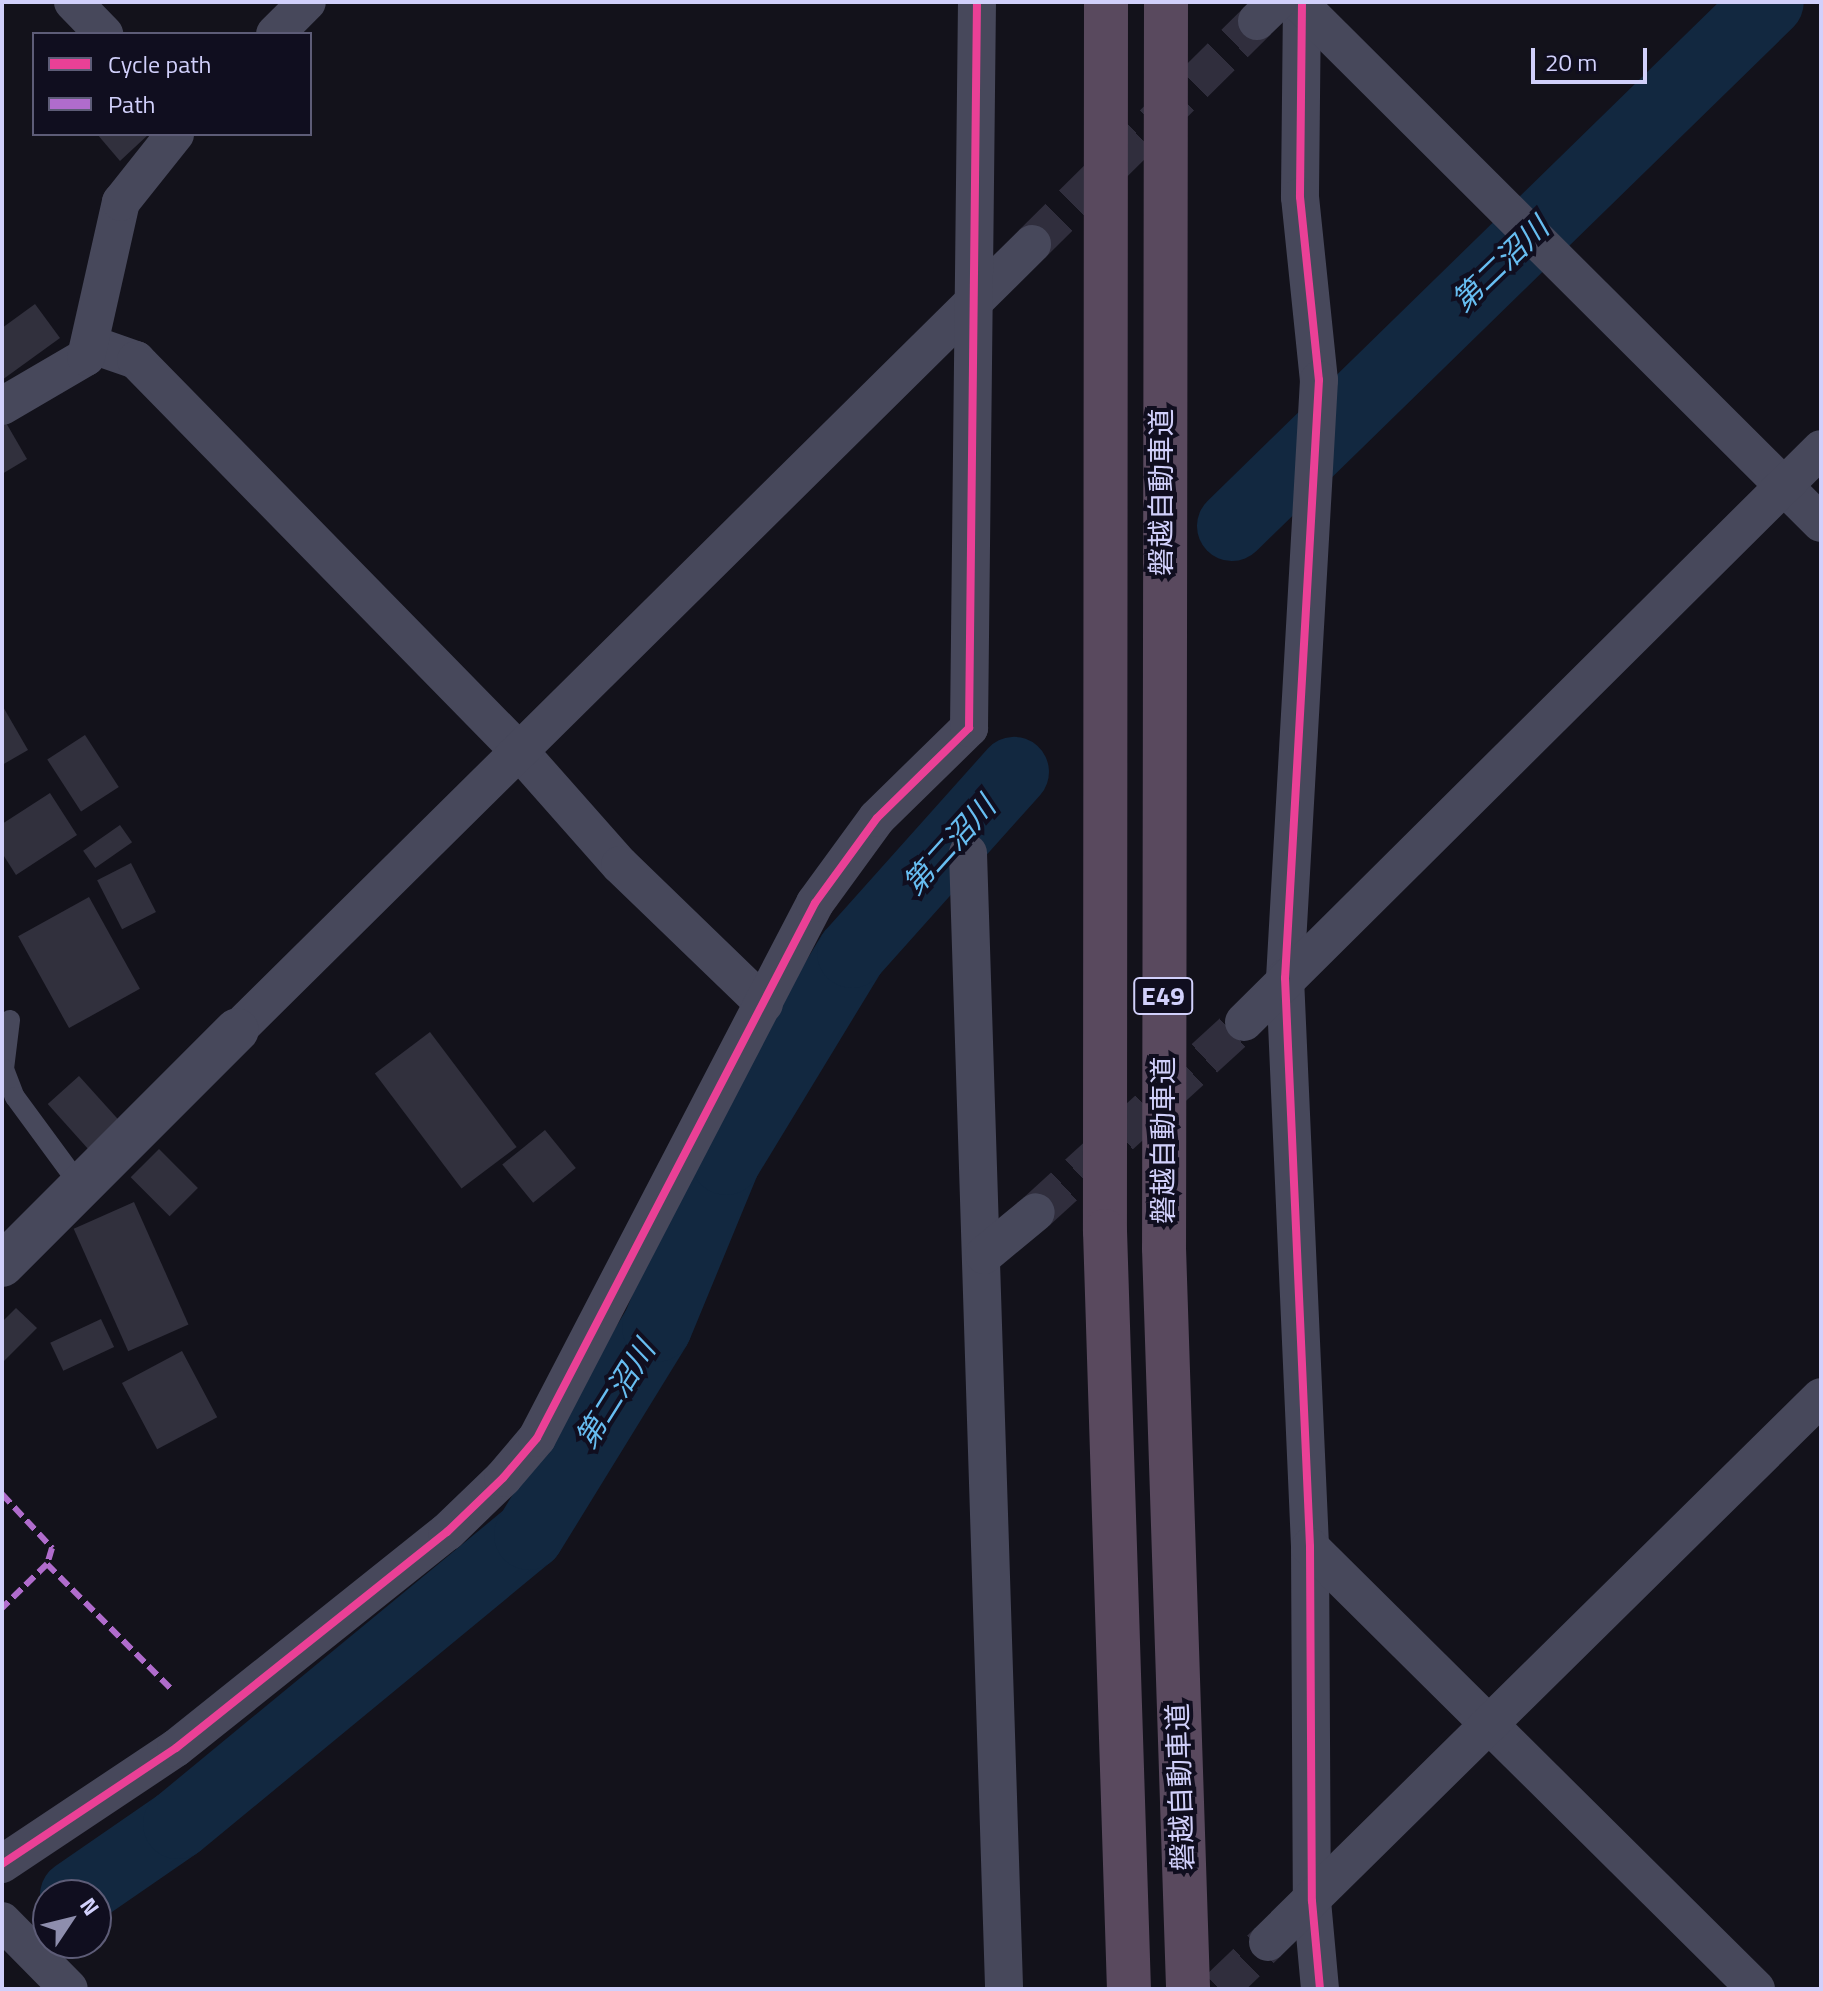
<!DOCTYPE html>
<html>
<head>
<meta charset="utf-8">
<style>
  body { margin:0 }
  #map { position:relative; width:1823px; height:1991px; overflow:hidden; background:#13121b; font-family:"Titillium Web","Noto Sans JP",sans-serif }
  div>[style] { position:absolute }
  .river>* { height:70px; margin:-35px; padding:0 35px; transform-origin:35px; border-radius:35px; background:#122840 }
  .building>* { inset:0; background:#31303d; transform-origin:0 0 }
  .minor-tunnel>* { height:38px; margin-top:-19px; transform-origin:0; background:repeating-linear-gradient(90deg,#302e3d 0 38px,transparent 0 57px) }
  .service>* { height:20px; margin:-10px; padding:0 10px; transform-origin:10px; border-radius:10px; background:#47485b }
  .minor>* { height:38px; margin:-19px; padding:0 19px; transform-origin:19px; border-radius:19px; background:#47485b }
  .tertiary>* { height:44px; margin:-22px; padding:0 22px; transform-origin:22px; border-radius:22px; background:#47485b }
  .motorway>* { height:44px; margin:-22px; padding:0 22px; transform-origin:22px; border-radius:22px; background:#59495e }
  .quiet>* { height:6px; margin-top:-3px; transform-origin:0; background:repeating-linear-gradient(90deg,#b06ccc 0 12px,transparent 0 18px) }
  .cycleway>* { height:8px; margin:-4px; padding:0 4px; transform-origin:4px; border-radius:4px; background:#ea4096 }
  span { translate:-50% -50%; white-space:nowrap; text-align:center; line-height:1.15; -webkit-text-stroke:8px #100e1f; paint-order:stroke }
  .shield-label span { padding:2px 6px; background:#100e1f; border:2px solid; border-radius:6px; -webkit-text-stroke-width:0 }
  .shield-label { font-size:26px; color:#d1d0fb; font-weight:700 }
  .street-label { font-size:28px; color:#d1d0fb }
  .water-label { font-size:30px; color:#67bdf1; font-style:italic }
  .frame { position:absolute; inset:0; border:4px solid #d1d0fb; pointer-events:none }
  .legend { position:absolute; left:32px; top:32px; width:280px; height:104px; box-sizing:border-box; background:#100e1f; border:2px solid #5d5c77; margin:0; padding:10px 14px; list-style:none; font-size:24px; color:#d1d0fb }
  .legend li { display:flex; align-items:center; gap:16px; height:40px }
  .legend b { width:40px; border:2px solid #5d5c77 }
  .north { position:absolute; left:32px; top:1879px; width:80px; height:80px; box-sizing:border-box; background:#100e1f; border:2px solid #5d5c77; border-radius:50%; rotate:55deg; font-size:22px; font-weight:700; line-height:32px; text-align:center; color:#d1d0fb }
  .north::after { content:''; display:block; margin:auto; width:28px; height:36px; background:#8e8ead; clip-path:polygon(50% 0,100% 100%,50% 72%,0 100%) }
  .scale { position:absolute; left:1531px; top:48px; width:116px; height:36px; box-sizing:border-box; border:4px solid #d1d0fb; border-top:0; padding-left:10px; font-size:24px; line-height:28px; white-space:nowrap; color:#d1d0fb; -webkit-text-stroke:6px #100e1f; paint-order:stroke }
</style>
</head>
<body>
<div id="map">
  <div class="river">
    <i style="left:1232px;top:526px;width:750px;rotate:-44.3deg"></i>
    <i style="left:75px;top:1895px;width:125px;rotate:-34.6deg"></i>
    <i style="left:178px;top:1824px;width:455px;rotate:-39.5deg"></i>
    <i style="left:529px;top:1535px;width:244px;rotate:-58.4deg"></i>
    <i style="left:657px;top:1327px;width:181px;rotate:-67.6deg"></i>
    <i style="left:726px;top:1160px;width:242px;rotate:-58.7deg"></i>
    <i style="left:852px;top:953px;width:243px;rotate:-48.2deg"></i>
  </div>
  <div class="building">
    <i style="clip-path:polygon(97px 134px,149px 134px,120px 161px)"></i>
    <i style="clip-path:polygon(35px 304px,60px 338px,2px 380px,2px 328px)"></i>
    <i style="clip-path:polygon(5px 421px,27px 459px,2px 474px,2px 423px)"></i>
    <i style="clip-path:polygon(2px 705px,28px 750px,2px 765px)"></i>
    <i style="left:85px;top:735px;width:62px;height:45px;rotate:57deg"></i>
    <i style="clip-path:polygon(50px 793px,77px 835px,16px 875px,2px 853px,2px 824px)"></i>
    <i style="left:120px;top:825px;width:21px;height:45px;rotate:55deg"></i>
    <i style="left:131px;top:863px;width:55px;height:38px;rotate:63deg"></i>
    <i style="left:89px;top:897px;width:105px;height:81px;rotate:61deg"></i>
    <i style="left:430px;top:1032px;width:144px;height:69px;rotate:53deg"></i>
    <i style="left:79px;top:1076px;width:61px;height:42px;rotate:48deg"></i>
    <i style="left:545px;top:1130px;width:49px;height:55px;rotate:51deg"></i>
    <i style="left:159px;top:1149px;width:55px;height:40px;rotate:45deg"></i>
    <i style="left:134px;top:1202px;width:134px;height:66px;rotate:66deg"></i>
    <i style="clip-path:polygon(16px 1308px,37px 1328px,2px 1363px,2px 1322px)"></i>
    <i style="left:101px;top:1319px;width:31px;height:56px;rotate:65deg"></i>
    <i style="left:182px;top:1351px;width:75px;height:68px;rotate:62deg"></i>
  </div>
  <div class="minor-tunnel">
    <i style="left:1032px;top:244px;width:317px;rotate:-44.7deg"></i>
    <i style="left:1036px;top:1212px;width:282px;rotate:-42.4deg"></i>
    <i style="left:1219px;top:1989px;width:68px;rotate:-43.8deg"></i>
  </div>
  <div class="service">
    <i style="left:10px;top:1020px;width:49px;rotate:97deg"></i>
    <i style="left:4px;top:1069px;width:30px;rotate:69deg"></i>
    <i style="left:15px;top:1097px;width:112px;rotate:53.7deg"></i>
  </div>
  <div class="minor">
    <i style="left:73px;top:2px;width:45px;rotate:45.9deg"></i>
    <i style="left:1302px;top:2px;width:195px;rotate:90.6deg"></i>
    <i style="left:1300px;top:197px;width:184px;rotate:84.1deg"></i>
    <i style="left:1319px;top:380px;width:599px;rotate:93.25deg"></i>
    <i style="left:1285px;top:978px;width:570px;rotate:87.48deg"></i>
    <i style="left:1310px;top:1547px;width:354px;rotate:89.7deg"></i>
    <i style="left:1312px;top:1901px;width:88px;rotate:84.8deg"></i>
    <i style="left:1301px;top:5px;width:734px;rotate:44.89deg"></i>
    <i style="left:1257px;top:21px;width:28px;rotate:-44deg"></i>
    <i style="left:275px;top:34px;width:45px;rotate:-45deg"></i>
    <i style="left:90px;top:344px;width:49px;rotate:19.2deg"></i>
    <i style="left:136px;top:360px;width:547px;rotate:45.59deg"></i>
    <i style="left:519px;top:751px;width:152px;rotate:48.5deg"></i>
    <i style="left:620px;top:865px;width:200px;rotate:44deg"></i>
    <i style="left:2px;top:406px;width:97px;rotate:-30.3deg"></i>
    <i style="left:86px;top:357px;width:159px;rotate:-77.3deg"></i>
    <i style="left:121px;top:202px;width:87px;rotate:-51.5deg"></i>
    <i style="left:968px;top:853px;width:1137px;rotate:88.18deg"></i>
    <i style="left:1244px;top:1022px;width:813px;rotate:-44.8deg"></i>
    <i style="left:237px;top:1030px;width:1118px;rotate:-44.67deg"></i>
    <i style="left:984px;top:1255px;width:67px;rotate:-39.6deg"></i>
    <i style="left:1310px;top:1547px;width:628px;rotate:44.74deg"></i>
    <i style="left:2px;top:1864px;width:209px;rotate:-33.7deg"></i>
    <i style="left:176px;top:1748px;width:347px;rotate:-38.6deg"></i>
    <i style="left:447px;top:1532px;width:78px;rotate:-44deg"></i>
    <i style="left:503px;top:1478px;width:52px;rotate:-49.6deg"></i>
    <i style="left:537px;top:1438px;width:603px;rotate:-62.54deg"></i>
    <i style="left:815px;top:903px;width:105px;rotate:-53.9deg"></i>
    <i style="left:877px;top:818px;width:129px;rotate:-44.4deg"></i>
    <i style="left:969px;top:728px;width:726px;rotate:-89.37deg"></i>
    <i style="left:2px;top:1921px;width:95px;rotate:45.4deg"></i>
    <i style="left:1268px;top:1942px;width:776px;rotate:-44.58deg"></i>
  </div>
  <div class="tertiary">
    <i style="left:2px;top:1265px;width:332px;rotate:-45deg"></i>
  </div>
  <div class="motorway">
    <i style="left:1106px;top:2px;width:1229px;rotate:90.05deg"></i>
    <i style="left:1105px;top:1231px;width:758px;rotate:88.19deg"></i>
    <i style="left:1166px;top:2px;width:1246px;rotate:90.09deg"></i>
    <i style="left:1164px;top:1248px;width:741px;rotate:88.14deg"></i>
  </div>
  <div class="quiet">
    <i style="left:2px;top:1494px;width:74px;rotate:47.2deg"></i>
    <i style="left:52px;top:1548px;width:17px;rotate:107deg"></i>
    <i style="left:47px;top:1564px;width:63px;rotate:135.6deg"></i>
    <i style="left:47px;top:1564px;width:176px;rotate:45.2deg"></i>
  </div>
  <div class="cycleway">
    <i style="left:1302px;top:2px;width:195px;rotate:90.6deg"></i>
    <i style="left:1300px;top:197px;width:184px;rotate:84.1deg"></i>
    <i style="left:1319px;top:380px;width:599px;rotate:93.25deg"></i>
    <i style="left:1285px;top:978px;width:570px;rotate:87.48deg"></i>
    <i style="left:1310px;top:1547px;width:354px;rotate:89.7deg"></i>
    <i style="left:1312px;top:1901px;width:88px;rotate:84.8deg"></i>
    <i style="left:2px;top:1864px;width:209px;rotate:-33.7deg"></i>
    <i style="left:176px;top:1748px;width:347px;rotate:-38.6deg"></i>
    <i style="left:447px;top:1532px;width:78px;rotate:-44deg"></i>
    <i style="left:503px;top:1478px;width:52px;rotate:-49.6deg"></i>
    <i style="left:537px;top:1438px;width:603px;rotate:-62.54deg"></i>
    <i style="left:815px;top:903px;width:105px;rotate:-53.9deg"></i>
    <i style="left:877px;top:818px;width:129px;rotate:-44.4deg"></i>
    <i style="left:969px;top:728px;width:726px;rotate:-89.37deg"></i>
  </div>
  <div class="shield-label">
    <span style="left:1163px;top:996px">E49</span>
  </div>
  <div class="street-label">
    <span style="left:1161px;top:492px;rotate:-90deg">磐越自動車道</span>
    <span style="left:1163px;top:1140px;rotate:-90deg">磐越自動車道</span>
    <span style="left:1180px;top:1787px;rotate:-92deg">磐越自動車道</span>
  </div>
  <div class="water-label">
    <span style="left:1500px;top:264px;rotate:-44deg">第二沼川</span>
    <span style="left:949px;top:845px;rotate:-48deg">第二沼川</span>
    <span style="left:615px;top:1394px;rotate:-58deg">第二沼川</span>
  </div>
  <div class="frame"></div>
  <ul class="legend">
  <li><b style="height:10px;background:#ea4096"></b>Cycle path</li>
  <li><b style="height:10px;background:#b06ccc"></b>Path</li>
  </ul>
  <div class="north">N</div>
  <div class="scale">20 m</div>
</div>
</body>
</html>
